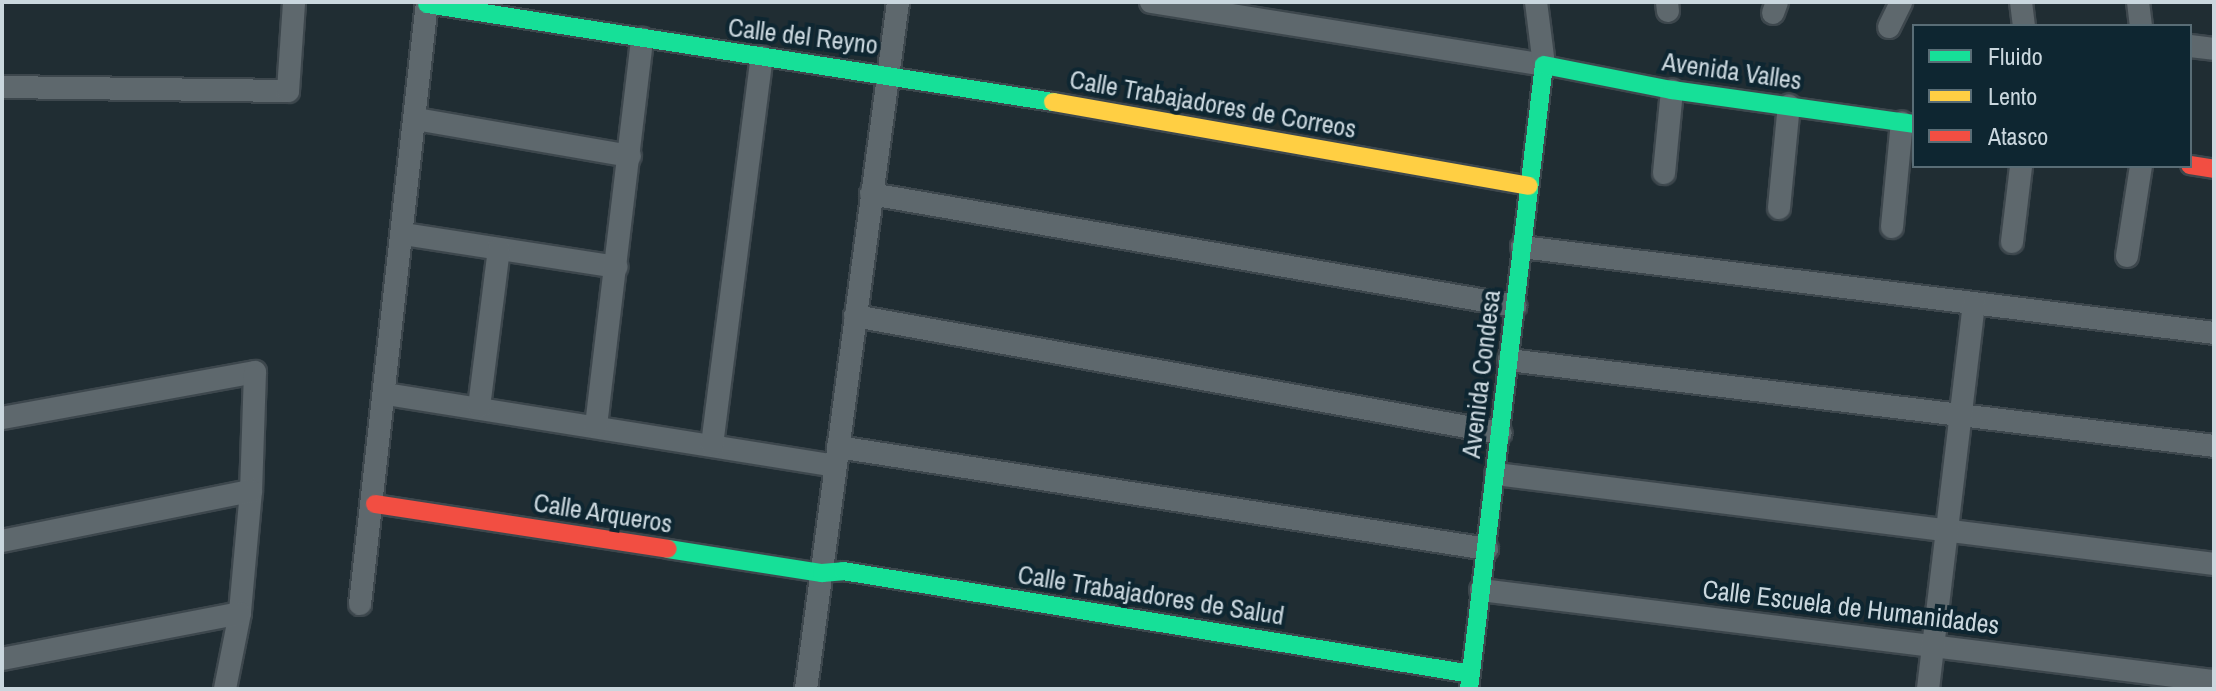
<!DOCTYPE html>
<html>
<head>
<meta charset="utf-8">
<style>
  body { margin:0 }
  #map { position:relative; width:2216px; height:691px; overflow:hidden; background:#202d33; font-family:"Archivo Narrow",sans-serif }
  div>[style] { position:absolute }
  .roads { filter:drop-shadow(2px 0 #3d474d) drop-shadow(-2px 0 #3d474d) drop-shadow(0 2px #3d474d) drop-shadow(0 -2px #3d474d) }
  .street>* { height:22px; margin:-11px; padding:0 11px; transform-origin:11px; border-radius:11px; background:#5e686d }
  .fast>* { height:18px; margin:-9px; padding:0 9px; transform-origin:9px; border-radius:9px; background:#16e098 }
  .slow>* { height:18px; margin:-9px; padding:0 9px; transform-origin:9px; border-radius:9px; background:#ffcf43 }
  .jam>* { height:18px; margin:-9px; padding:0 9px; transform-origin:9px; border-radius:9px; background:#f24e42 }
  span { translate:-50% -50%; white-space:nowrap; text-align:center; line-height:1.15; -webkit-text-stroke:8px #0e2631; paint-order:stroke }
  .street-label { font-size:26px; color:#cad7de }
  .frame { position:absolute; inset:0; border:4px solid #cad7de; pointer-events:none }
  .legend { position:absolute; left:1912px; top:24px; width:280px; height:144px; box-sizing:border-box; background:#0e2631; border:2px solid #596d76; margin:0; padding:10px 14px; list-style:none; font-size:24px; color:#cad7de }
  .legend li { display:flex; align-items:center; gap:16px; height:40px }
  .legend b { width:40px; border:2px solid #596d76 }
</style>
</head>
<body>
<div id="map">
  <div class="roads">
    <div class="street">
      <i style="left:1151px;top:2px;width:398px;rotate:9.1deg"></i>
      <i style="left:1544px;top:65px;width:64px;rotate:-97.2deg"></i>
      <i style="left:1667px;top:2px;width:9px;rotate:84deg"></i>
      <i style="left:2021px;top:2px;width:24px;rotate:83deg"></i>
      <i style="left:2138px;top:2px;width:24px;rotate:83deg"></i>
      <i style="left:1773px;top:13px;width:12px;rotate:-70deg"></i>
      <i style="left:1889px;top:27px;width:28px;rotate:-64deg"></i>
      <i style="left:2190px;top:46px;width:24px;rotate:7deg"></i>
      <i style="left:2px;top:87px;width:286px;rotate:0.8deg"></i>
      <i style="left:288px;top:91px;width:89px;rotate:-86.1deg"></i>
      <i style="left:416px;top:119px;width:217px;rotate:9.8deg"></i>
      <i style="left:1664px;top:173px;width:83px;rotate:-84.5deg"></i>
      <i style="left:871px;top:194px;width:654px;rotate:9.87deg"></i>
      <i style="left:1779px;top:208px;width:103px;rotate:-84.5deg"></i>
      <i style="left:1892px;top:227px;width:105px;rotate:-84.6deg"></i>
      <i style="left:404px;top:234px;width:215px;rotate:8.8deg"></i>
      <i style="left:2012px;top:242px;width:77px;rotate:-83.2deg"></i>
      <i style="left:1522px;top:247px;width:697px;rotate:7.08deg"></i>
      <i style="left:2127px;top:256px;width:91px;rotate:-81.2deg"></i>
      <i style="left:855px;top:316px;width:656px;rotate:10.28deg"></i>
      <i style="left:1509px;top:360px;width:710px;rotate:6.95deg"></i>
      <i style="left:386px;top:394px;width:455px;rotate:9.1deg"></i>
      <i style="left:479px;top:407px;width:159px;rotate:-82.8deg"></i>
      <i style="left:2px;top:418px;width:257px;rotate:-10.3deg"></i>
      <i style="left:255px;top:372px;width:119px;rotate:91.9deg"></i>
      <i style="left:251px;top:491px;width:122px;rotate:95.2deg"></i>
      <i style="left:240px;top:613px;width:77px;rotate:101.2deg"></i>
      <i style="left:596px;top:426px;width:390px;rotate:-83.2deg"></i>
      <i style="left:712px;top:445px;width:391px;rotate:-82.7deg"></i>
      <i style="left:838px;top:447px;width:657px;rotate:8.93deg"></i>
      <i style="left:1496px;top:474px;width:724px;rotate:7.14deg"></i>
      <i style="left:2px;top:541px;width:254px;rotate:-11.4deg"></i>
      <i style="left:1481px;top:590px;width:739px;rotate:7.08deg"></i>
      <i style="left:360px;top:604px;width:606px;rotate:-83.65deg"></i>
      <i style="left:2px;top:659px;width:242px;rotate:-10.9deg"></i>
      <i style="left:806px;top:689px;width:693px;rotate:-82.37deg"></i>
      <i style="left:1928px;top:689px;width:387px;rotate:-83.2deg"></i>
    </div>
    <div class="fast">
      <i style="left:427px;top:4px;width:634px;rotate:8.9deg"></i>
      <i style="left:668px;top:549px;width:156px;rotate:8.9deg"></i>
      <i style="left:822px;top:573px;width:21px;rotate:-5deg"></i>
      <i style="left:843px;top:571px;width:636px;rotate:9.31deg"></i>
      <i style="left:1469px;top:689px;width:628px;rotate:-83.15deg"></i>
      <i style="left:1544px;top:65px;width:130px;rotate:11.1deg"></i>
      <i style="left:1672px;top:90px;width:244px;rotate:8deg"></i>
    </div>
    <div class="slow">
      <i style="left:1053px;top:102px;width:483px;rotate:10deg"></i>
    </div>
    <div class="jam">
      <i style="left:2190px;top:165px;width:24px;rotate:9deg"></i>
      <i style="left:375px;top:504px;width:296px;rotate:8.7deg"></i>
    </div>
  </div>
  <div class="street-label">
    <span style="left:803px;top:36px;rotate:7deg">Calle del Reyno</span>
    <span style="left:1732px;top:71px;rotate:8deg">Avenida Valles</span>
    <span style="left:1213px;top:104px;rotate:10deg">Calle Trabajadores de Correos</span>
    <span style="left:1481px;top:374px;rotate:-83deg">Avenida Condesa</span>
    <span style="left:603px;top:513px;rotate:9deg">Calle Arqueros</span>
    <span style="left:1151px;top:595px;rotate:9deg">Calle Trabajadores de Salud</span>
    <span style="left:1851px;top:607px;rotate:7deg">Calle Escuela de Humanidades</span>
  </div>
  <div class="frame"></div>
  <ul class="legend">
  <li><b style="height:10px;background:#16e098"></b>Fluido</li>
  <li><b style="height:10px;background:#ffcf43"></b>Lento</li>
  <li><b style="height:10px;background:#f24e42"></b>Atasco</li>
  </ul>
</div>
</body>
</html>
